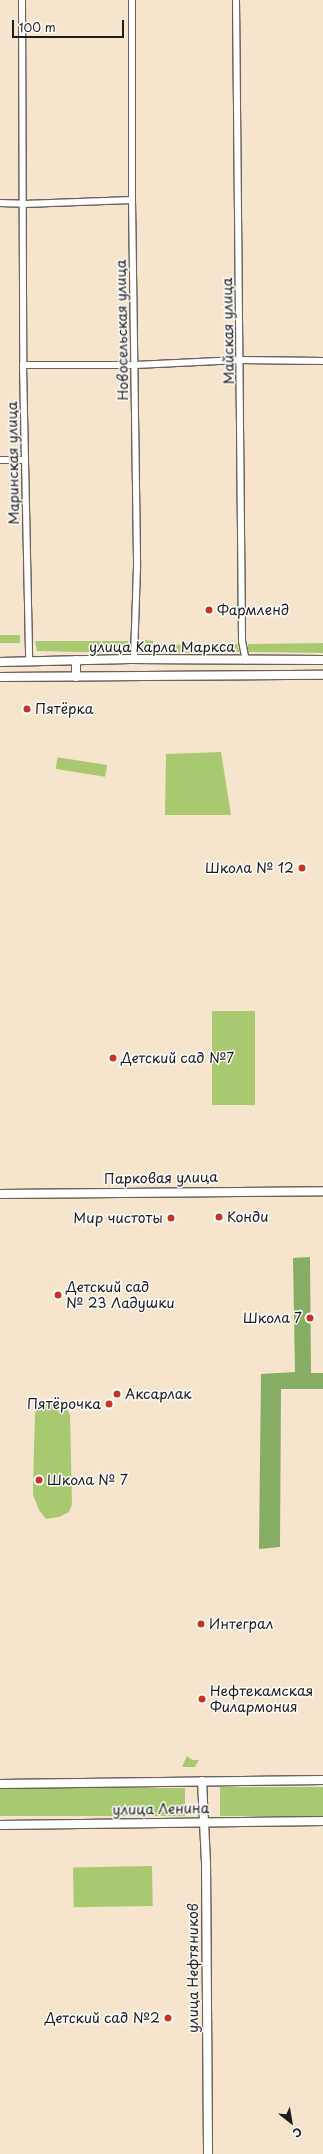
<!DOCTYPE html>
<html>
<head>
<meta charset="utf-8">
<style>
  body { margin:0 }
  #map { position:relative; width:323px; height:2154px; overflow:hidden; background:#f6e4cc; font-family:"Playpen Sans",sans-serif }
  div>[style] { position:absolute }
  .green>* { inset:0; background:#a9c971; transform-origin:0 0 }
  .forest>* { inset:0; background:#86ad63 }
  .roads { filter:drop-shadow(1px 0 #68625a) drop-shadow(-1px 0 #68625a) drop-shadow(0 1px #68625a) drop-shadow(0 -1px #68625a) }
  .street>* { height:6px; margin:-3px; padding:0 3px; transform-origin:3px; border-radius:3px; background:#fff }
  .secondary>* { height:8px; margin:-4px; padding:0 4px; transform-origin:4px; border-radius:4px; background:#fff }
  .dots>* { width:11px; height:11px; translate:-50% -50%; box-sizing:border-box; border:2px solid #fff; border-radius:50% }
  span { translate:-50% -50%; white-space:nowrap; text-align:center; line-height:1.15; -webkit-text-stroke:3px #fff; paint-order:stroke }
  .street-label { font-size:14px; color:#1c1c1c }
  .poi-label { font-size:14px; color:#1c1c1c }
  .left { translate:0 -50%; text-align:left }
  .right { translate:-100% -50%; text-align:right }
  .north { position:absolute; left:271px; top:2102px; width:40px; height:40px; -webkit-text-stroke:3px #fff; paint-order:stroke; rotate:149deg; font-size:11px; font-weight:700; line-height:16px; text-align:center; color:#1c1c1c }
  .north::after { content:''; display:block; margin:auto; width:14px; height:18px; background:#1c1c1c; clip-path:polygon(50% 0,100% 100%,50% 72%,0 100%) }
  .scale { position:absolute; left:12px; top:20px; width:112px; height:18px; box-sizing:border-box; border:2px solid #1c1c1c; border-top:0; padding-left:5px; font-size:12px; line-height:14px; white-space:nowrap; color:#1c1c1c; -webkit-text-stroke:3px #fff; paint-order:stroke }
</style>
</head>
<body>
<div id="map">
  <div class="green">
    <i style="left:0;top:635px;width:20px;height:8px"></i>
    <i style="clip-path:polygon(144px 640px,153px 641px,153px 645px,237px 644px,239px 652px,141px 653px,141px 646px)"></i>
    <i style="clip-path:polygon(35px 641px,128px 641px,129px 653px,37px 651px)"></i>
    <i style="clip-path:polygon(323px 643px,323px 653px,248px 652px,248px 644px)"></i>
    <i style="clip-path:polygon(221px 752px,231px 815px,165px 815px,166px 754px)"></i>
    <i style="left:107px;top:765px;width:12px;height:50px;rotate:99deg"></i>
    <i style="left:212px;top:1011px;width:43px;height:94px"></i>
    <i style="clip-path:polygon(48px 1401px,66px 1406px,70px 1415px,72px 1504px,69px 1512px,59px 1517px,46px 1519px,39px 1510px,33px 1495px,34px 1447px,35px 1415px,37px 1405px)"></i>
    <i style="clip-path:polygon(187px 1756px,192px 1760px,199px 1760px,195px 1767px,182px 1767px)"></i>
    <i style="left:323px;top:1787px;width:29px;height:103px;rotate:90deg"></i>
    <i style="left:185px;top:1788px;width:28px;height:185px;rotate:90deg"></i>
    <i style="left:152px;top:1866px;width:40px;height:79px;rotate:89deg"></i>
  </div>
  <div class="forest">
    <i style="clip-path:polygon(310px 1257px,311px 1373px,323px 1373px,323px 1389px,281px 1389px,280px 1547px,259px 1549px,261px 1374px,295px 1372px,293px 1258px)"></i>
  </div>
  <div class="roads">
    <div class="street">
      <i style="left:22px;top:0;width:365px;rotate:89.8deg"></i>
      <i style="left:23px;top:365px;width:296px;rotate:88.8deg"></i>
      <i style="left:132px;top:0;width:200px;rotate:90deg"></i>
      <i style="left:132px;top:200px;width:367px;rotate:89.2deg"></i>
      <i style="left:137px;top:567px;width:92px;rotate:91.9deg"></i>
      <i style="left:236px;top:0;width:641px;rotate:89.46deg"></i>
      <i style="left:242px;top:641px;width:20px;rotate:79deg"></i>
      <i style="left:0;top:203px;width:24px;rotate:2deg"></i>
      <i style="left:24px;top:204px;width:108px;rotate:-2.1deg"></i>
      <i style="left:23px;top:365px;width:112px"></i>
      <i style="left:135px;top:365px;width:105px;rotate:-2.7deg"></i>
      <i style="left:240px;top:360px;width:83px;rotate:0.7deg"></i>
      <i style="left:0;top:460px;width:25px"></i>
    </div>
    <div class="secondary">
      <i style="left:0;top:662px;width:130px;rotate:-1.3deg"></i>
      <i style="left:130px;top:659px;width:193px;rotate:0.3deg"></i>
      <i style="left:0;top:677px;width:323px;rotate:-0.4deg"></i>
      <i style="left:76px;top:677px;width:17px;rotate:-90deg"></i>
      <i style="left:0;top:1194px;width:323px;rotate:-0.5deg"></i>
      <i style="left:202px;top:1781px;width:81px;rotate:87.2deg"></i>
      <i style="left:206px;top:1862px;width:292px;rotate:89.6deg"></i>
      <i style="left:0;top:1784px;width:323px;rotate:-0.7deg"></i>
      <i style="left:0;top:1825px;width:323px;rotate:-0.7deg"></i>
    </div>
  </div>
  <div class="dots">
    <i style="left:209px;top:610px;background:#c8321e"></i>
    <i style="left:27px;top:709px;background:#c8321e"></i>
    <i style="left:302px;top:868px;background:#c8321e"></i>
    <i style="left:113px;top:1058px;background:#c8321e"></i>
    <i style="left:219px;top:1217px;background:#c8321e"></i>
    <i style="left:171px;top:1218px;background:#c8321e"></i>
    <i style="left:58px;top:1295px;background:#c8321e"></i>
    <i style="left:310px;top:1318px;background:#c8321e"></i>
    <i style="left:117px;top:1394px;background:#c8321e"></i>
    <i style="left:109px;top:1404px;background:#c8321e"></i>
    <i style="left:39px;top:1480px;background:#c8321e"></i>
    <i style="left:201px;top:1624px;background:#c8321e"></i>
    <i style="left:202px;top:1699px;background:#c8321e"></i>
    <i style="left:168px;top:2018px;background:#c8321e"></i>
  </div>
  <div class="street-label">
    <span style="left:122px;top:330px;rotate:-91deg">Новосельская улица</span>
    <span style="left:228px;top:331px;rotate:-91deg">Майская улица</span>
    <span style="left:13px;top:463px;rotate:-91deg">Маринская улица</span>
    <span style="left:162px;top:647px">улица Карла Маркса</span>
    <span style="left:161px;top:1178px;rotate:-1deg">Парковая улица</span>
    <span style="left:161px;top:1809px;rotate:-1deg">улица Ленина</span>
    <span style="left:193px;top:1968px;rotate:-90deg">улица Нефтяников</span>
  </div>
  <div class="poi-label">
    <span class="left" style="left:217px;top:610px">Фармленд</span>
    <span class="left" style="left:35px;top:709px">Пятёрка</span>
    <span class="right" style="left:294px;top:868px">Школа № 12</span>
    <span class="left" style="left:121px;top:1058px">Детский сад №7</span>
    <span class="left" style="left:227px;top:1217px">Конди</span>
    <span class="right" style="left:163px;top:1218px">Мир чистоты</span>
    <span class="left" style="left:66px;top:1295px">Детский сад<br>№ 23 Ладушки</span>
    <span class="right" style="left:302px;top:1318px">Школа 7</span>
    <span class="left" style="left:125px;top:1394px">Аксарлак</span>
    <span class="right" style="left:101px;top:1404px">Пятёрочка</span>
    <span class="left" style="left:47px;top:1480px">Школа № 7</span>
    <span class="left" style="left:209px;top:1624px">Интеграл</span>
    <span class="left" style="left:210px;top:1699px">Нефтекамская<br>Филармония</span>
    <span class="right" style="left:160px;top:2018px">Детский сад №2</span>
  </div>
  <div class="north">С</div>
  <div class="scale">100 m</div>
</div>
</body>
</html>
